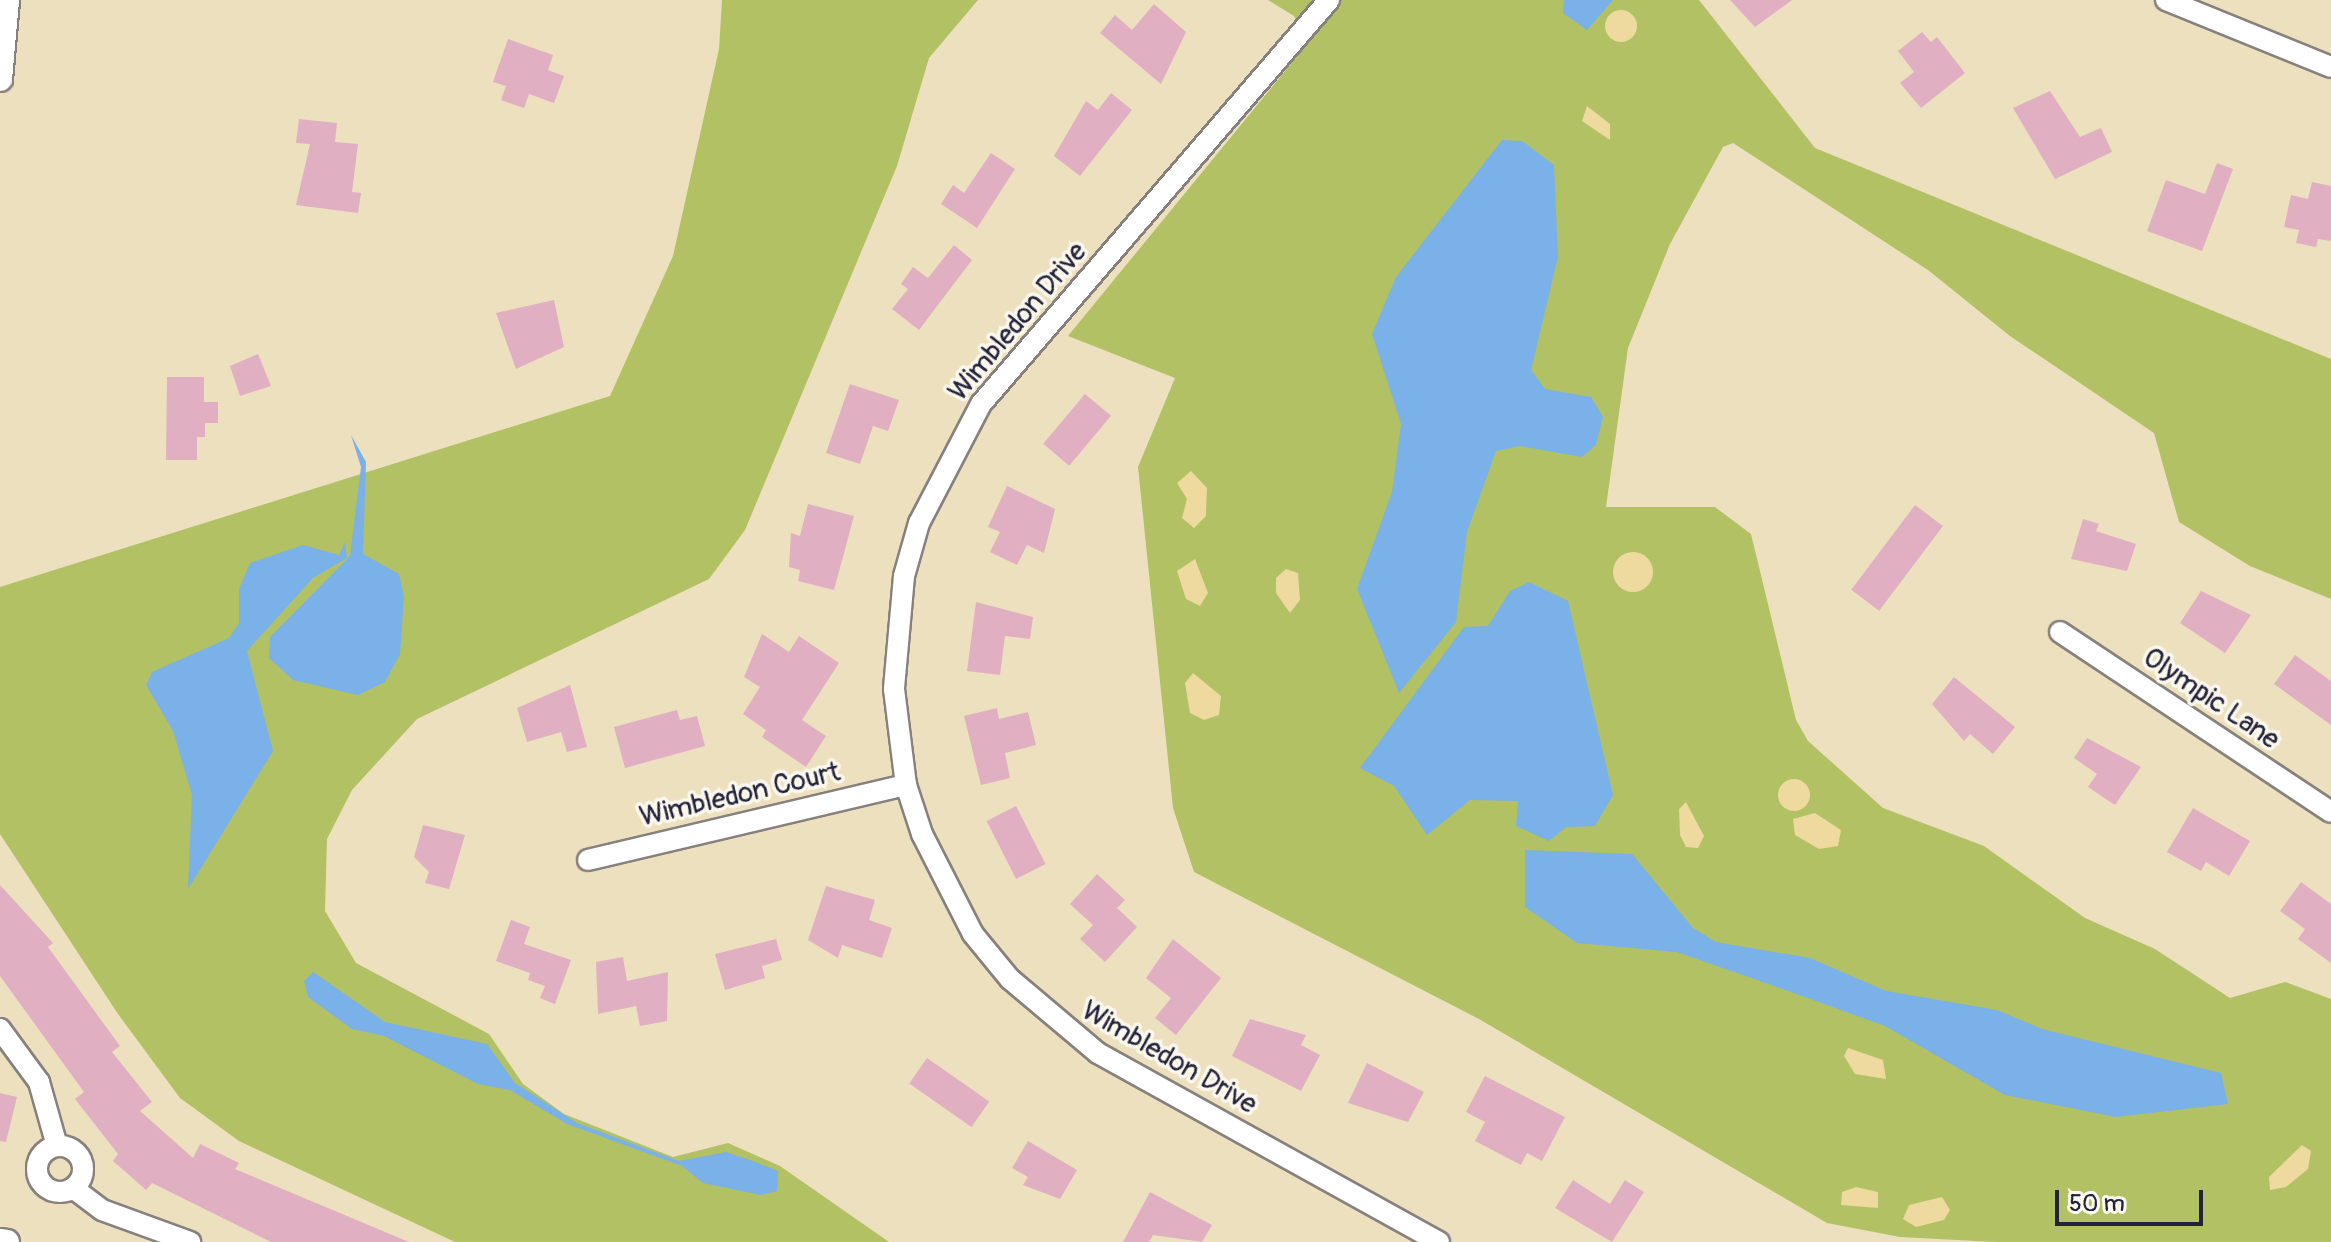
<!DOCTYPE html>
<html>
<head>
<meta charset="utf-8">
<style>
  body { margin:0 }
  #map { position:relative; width:2331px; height:1242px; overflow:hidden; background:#ece0bf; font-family:Pangolin,sans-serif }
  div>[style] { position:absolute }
  .green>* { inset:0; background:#b2c163 }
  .sand>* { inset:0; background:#eeda9e }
  .round { border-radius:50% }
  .water>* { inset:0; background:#79b1e8 }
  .building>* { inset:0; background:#e0b0c2; transform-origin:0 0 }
  .roads { filter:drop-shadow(2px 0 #87817d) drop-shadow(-2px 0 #87817d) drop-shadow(0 2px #87817d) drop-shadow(0 -2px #87817d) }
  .minor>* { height:20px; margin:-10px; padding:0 10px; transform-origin:10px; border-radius:10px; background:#fff }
  .minor>.ring { margin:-10px; padding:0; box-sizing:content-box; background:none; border:20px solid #fff; border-radius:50% }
  .tertiary>* { height:24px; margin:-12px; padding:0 12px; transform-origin:12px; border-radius:12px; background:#fff }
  span { translate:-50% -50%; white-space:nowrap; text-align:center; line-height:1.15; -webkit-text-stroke:7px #fbf7ec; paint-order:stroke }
  .street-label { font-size:28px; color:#22223b }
  .scale { position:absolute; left:2055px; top:1190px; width:148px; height:36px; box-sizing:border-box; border:4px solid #22223b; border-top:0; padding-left:10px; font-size:24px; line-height:28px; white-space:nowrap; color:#22223b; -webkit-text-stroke:6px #fbf7ec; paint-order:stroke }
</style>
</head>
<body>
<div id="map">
  <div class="green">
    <i style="clip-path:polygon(722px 0,978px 0,929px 58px,897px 166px,745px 530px,709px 579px,417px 719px,352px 790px,327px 839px,325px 911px,356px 963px,489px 1034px,523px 1084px,564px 1114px,673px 1157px,728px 1143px,780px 1166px,889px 1242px,455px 1242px,239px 1141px,180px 1098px,118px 1014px,0 834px,0 587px,610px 396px,673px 256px,719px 49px)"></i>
    <i style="clip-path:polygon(1268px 0,1699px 0,1815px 148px,2331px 359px,2331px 599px,2250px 566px,2179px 522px,2154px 433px,2010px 336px,1928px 270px,1733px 143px,1723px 147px,1670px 244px,1628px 348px,1606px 507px,1715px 507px,1751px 534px,1796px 720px,1808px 741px,1883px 808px,1984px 846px,2085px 918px,2155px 949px,2230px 998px,2285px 982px,2331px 999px,2331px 1242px,1995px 1242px,1900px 1237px,1827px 1223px,1479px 1019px,1194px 872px,1173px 808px,1138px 467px,1175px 378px,1068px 336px,1308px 43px,1294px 16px)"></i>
  </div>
  <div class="sand">
    <i class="round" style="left:1605px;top:10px;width:32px;height:32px"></i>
    <i style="clip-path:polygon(1587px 106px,1610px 124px,1610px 140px,1582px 121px)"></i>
    <i style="clip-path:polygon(1191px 471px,1207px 488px,1206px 516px,1194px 528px,1182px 518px,1187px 499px,1177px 483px)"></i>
    <i class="round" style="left:1613px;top:552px;width:40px;height:40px"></i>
    <i style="clip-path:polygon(1195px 559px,1208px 593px,1200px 606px,1186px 599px,1177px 571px)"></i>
    <i style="clip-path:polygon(1286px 569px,1298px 573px,1300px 600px,1290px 613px,1276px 593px,1276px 578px)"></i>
    <i style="clip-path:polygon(1193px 673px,1221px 696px,1219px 715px,1204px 720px,1190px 713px,1185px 683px)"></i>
    <i class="round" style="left:1778px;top:779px;width:32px;height:32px"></i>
    <i style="clip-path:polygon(1686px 802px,1704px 836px,1698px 848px,1686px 847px,1680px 835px,1679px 809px)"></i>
    <i style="clip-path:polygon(1815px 813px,1841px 830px,1838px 846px,1819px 849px,1795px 835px,1793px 819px)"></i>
    <i style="clip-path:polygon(1848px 1048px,1883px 1060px,1886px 1079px,1855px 1074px,1844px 1056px)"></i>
    <i style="clip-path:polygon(2302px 1145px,2311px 1151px,2308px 1169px,2286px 1187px,2270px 1190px,2269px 1177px)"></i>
    <i style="clip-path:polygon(1856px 1187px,1878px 1192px,1878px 1208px,1841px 1205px,1842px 1192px)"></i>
    <i style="clip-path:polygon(1942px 1197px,1950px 1210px,1944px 1220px,1916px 1227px,1903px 1219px,1909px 1205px)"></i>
  </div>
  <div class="water">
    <i style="clip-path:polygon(1564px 0,1613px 0,1587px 30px,1563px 13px)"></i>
    <i style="clip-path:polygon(1502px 140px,1522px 141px,1554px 165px,1558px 257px,1531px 370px,1545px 389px,1591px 397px,1603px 417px,1596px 445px,1582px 457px,1520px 446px,1496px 451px,1467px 532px,1456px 622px,1399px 693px,1357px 589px,1392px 492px,1401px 424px,1372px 334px,1396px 277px)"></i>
    <i style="clip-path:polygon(351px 435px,366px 462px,363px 554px,399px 574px,404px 597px,400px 654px,385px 682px,358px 695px,293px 680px,269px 658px,270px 637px,350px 556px,361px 467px)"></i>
    <i style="clip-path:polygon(345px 542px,347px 558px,313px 578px,247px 651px,273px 751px,188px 889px,192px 795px,173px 731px,146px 685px,152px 672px,229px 638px,239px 623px,239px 589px,250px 563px,303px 545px,339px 555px)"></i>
    <i style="clip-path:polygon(1529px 582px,1568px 601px,1613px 795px,1595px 826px,1566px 827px,1549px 841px,1516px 826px,1518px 801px,1470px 800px,1427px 835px,1394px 786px,1360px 768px,1464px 627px,1488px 626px,1510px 591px)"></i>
    <i style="clip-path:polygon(1525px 850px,1632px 854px,1693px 928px,1716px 942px,1810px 958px,1886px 991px,1997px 1010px,2042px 1029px,2221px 1073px,2228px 1104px,2116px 1117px,2005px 1095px,1885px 1026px,1794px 993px,1677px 952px,1577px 943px,1525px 907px)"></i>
    <i style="clip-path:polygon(313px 972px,385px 1022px,487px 1044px,515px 1083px,577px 1123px,679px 1161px,726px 1152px,750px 1160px,778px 1171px,777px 1191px,761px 1195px,703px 1183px,682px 1166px,567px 1124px,510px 1090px,478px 1084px,384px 1036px,352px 1029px,308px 997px,304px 981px)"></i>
  </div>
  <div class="building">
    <i style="clip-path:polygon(1730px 0,1792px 0,1755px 27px)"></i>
    <i style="clip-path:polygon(1154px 4px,1186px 32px,1161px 84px,1100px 33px,1115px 15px,1132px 30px)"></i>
    <i style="clip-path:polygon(1922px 32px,1931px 42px,1937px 37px,1965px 73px,1921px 108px,1900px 83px,1914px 72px,1898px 51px)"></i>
    <i style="clip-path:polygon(508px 39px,553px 55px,548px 70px,564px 76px,554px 103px,529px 94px,524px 108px,501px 100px,506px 86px,493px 82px)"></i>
    <i style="clip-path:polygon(2050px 91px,2080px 137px,2101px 128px,2112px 152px,2055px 179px,2013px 108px)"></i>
    <i style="clip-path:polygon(1111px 93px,1132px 110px,1080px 176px,1054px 156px,1086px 101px,1098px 110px)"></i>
    <i style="clip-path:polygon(299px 119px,337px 123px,335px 142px,358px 144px,352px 192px,361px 193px,358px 213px,296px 205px,310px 144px,296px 143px)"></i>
    <i style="clip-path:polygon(991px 153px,1015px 169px,977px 228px,941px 204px,953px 185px,964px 193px)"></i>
    <i style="clip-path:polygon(2217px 163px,2233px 169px,2202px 251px,2147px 231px,2166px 180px,2205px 194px)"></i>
    <i style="clip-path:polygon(2312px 182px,2331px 186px,2331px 241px,2318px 239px,2316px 247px,2296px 243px,2299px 230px,2284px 227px,2291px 195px,2308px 199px)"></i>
    <i style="clip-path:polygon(954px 245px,972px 260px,919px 330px,892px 309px,908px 289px,901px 284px,913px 267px,928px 278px)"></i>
    <i style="clip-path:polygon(554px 300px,564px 347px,516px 369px,496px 313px)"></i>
    <i style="clip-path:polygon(258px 354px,271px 386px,240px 396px,230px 366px)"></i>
    <i style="clip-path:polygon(167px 377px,204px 377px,204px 402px,218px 402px,218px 423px,205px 423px,205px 437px,197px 437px,197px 460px,166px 460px)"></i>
    <i style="clip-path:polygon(850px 384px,899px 400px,888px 431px,873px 426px,860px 464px,826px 453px)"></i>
    <i style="left:1085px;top:394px;width:34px;height:65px;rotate:40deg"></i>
    <i style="clip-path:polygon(1007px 486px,1055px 509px,1044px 553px,1027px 545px,1017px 565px,990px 552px,1000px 532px,988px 527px)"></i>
    <i style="clip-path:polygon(808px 504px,854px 516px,834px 590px,798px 581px,800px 570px,789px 567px,791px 533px,800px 536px)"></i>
    <i style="left:1915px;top:505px;width:35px;height:106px;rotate:37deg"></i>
    <i style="clip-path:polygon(2083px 519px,2099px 524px,2096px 531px,2136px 544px,2127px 571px,2071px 559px)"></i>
    <i style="clip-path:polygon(2201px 591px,2251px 615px,2225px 653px,2180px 623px)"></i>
    <i style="clip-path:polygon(976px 602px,1033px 617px,1030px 639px,1005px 636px,1000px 675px,967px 671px)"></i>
    <i style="clip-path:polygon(762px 634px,789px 652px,799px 636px,839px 663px,802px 720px,826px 736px,806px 767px,762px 737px,766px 730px,743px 714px,760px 687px,744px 677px)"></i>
    <i style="clip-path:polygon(2295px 655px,2331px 681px,2331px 725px,2274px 684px)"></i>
    <i style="clip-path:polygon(1954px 677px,2015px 727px,1993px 754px,1970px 734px,1964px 741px,1932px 704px)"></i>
    <i style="clip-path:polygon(570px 685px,587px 747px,567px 752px,561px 732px,527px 742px,517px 708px)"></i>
    <i style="clip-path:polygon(997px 708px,999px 719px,1028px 712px,1036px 745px,1005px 753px,1010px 778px,981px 785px,964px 716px)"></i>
    <i style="clip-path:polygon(677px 710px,680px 720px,697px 716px,705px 746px,625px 768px,614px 727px)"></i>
    <i style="clip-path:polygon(2087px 738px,2141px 767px,2115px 805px,2088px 787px,2097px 774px,2074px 758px)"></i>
    <i style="left:1016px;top:806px;width:65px;height:33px;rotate:63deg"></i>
    <i style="clip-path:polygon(2193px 808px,2250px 841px,2229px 876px,2206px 862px,2201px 871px,2167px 852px)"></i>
    <i style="clip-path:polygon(423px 825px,465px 835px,449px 889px,425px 883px,429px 872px,414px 857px)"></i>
    <i style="clip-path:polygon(1097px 874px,1125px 900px,1117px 908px,1137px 927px,1105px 962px,1080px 939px,1093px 925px,1070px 904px)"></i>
    <i style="clip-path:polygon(2301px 882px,2331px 904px,2331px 963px,2298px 939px,2305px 929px,2280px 911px)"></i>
    <i style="clip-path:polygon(0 885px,53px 943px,48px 947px,120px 1046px,112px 1052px,152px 1102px,140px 1111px,193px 1158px,200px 1144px,239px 1163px,235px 1169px,409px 1242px,271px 1242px,152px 1183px,146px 1190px,113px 1161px,118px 1154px,75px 1099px,84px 1092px,0 976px)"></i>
    <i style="clip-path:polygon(826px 886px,875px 900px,869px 920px,892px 928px,882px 958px,842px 945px,838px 958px,808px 940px)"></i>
    <i style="clip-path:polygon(511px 920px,530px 927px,524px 944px,571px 960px,555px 1004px,540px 998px,545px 986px,528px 980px,530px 973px,496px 961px)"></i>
    <i style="clip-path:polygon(776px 939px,782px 960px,762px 966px,765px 978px,725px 990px,715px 954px)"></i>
    <i style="clip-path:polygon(1173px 939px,1221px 978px,1176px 1035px,1155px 1018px,1171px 998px,1146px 978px)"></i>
    <i style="clip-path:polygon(623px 957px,627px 981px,668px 972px,667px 1021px,640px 1026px,636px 1006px,598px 1014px,596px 962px)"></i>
    <i style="clip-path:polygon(1250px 1019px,1306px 1035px,1301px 1045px,1320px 1055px,1301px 1091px,1232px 1056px)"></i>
    <i style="left:927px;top:1058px;width:76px;height:31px;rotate:35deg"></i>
    <i style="clip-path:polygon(1367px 1063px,1424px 1092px,1408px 1122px,1348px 1103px)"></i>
    <i style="clip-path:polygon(1485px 1076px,1565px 1117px,1542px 1161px,1527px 1153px,1521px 1165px,1475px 1141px,1485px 1122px,1466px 1112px)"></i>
    <i style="clip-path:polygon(0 1093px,17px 1097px,6px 1142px,0 1141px)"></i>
    <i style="clip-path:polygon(1028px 1141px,1077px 1170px,1060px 1199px,1023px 1185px,1028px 1177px,1012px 1168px)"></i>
    <i style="clip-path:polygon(1573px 1180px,1610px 1204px,1625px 1180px,1644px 1192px,1612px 1242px,1555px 1208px)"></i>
    <i style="clip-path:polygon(1150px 1192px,1212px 1225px,1202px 1242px,1153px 1235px,1149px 1242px,1123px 1242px)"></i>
  </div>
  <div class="roads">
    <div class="minor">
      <i style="left:1329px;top:0;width:533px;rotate:130.74deg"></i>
      <i style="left:981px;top:404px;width:134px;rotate:117.5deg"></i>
      <i style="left:919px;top:523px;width:55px;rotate:105.8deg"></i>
      <i style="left:904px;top:576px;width:113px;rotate:95.1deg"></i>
      <i style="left:894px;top:689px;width:97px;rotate:82.9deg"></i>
      <i style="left:906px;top:785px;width:52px;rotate:71.9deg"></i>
      <i style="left:922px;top:834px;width:112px;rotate:63deg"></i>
      <i style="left:973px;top:934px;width:58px;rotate:50.6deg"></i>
      <i style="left:1010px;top:979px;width:115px;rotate:40.1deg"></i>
      <i style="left:1098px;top:1053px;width:390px;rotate:29deg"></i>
      <i style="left:2166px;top:0;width:178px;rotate:22.1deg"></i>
      <i style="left:2060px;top:632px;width:325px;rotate:33.6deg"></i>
      <i style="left:588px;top:860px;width:327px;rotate:-13.3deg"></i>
      <i style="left:0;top:1029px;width:66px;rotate:53.7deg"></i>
      <i style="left:39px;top:1082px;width:66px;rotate:74.3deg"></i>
      <i class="ring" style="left:37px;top:1146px;width:26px;height:26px"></i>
      <i style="left:73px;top:1188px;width:36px;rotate:37deg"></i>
      <i style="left:102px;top:1210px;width:94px;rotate:20deg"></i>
    </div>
    <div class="tertiary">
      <i style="left:0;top:79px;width:79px;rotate:-84.9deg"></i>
      <i style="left:0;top:1241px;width:7px;rotate:8deg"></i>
    </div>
  </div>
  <div class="street-label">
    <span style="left:1018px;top:322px;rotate:-50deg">Wimbledon Drive</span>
    <span style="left:2211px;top:699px;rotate:34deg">Olympic Lane</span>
    <span style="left:740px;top:795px;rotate:-13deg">Wimbledon Court</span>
    <span style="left:1169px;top:1058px;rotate:30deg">Wimbledon Drive</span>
  </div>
  <div class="scale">50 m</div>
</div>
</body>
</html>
